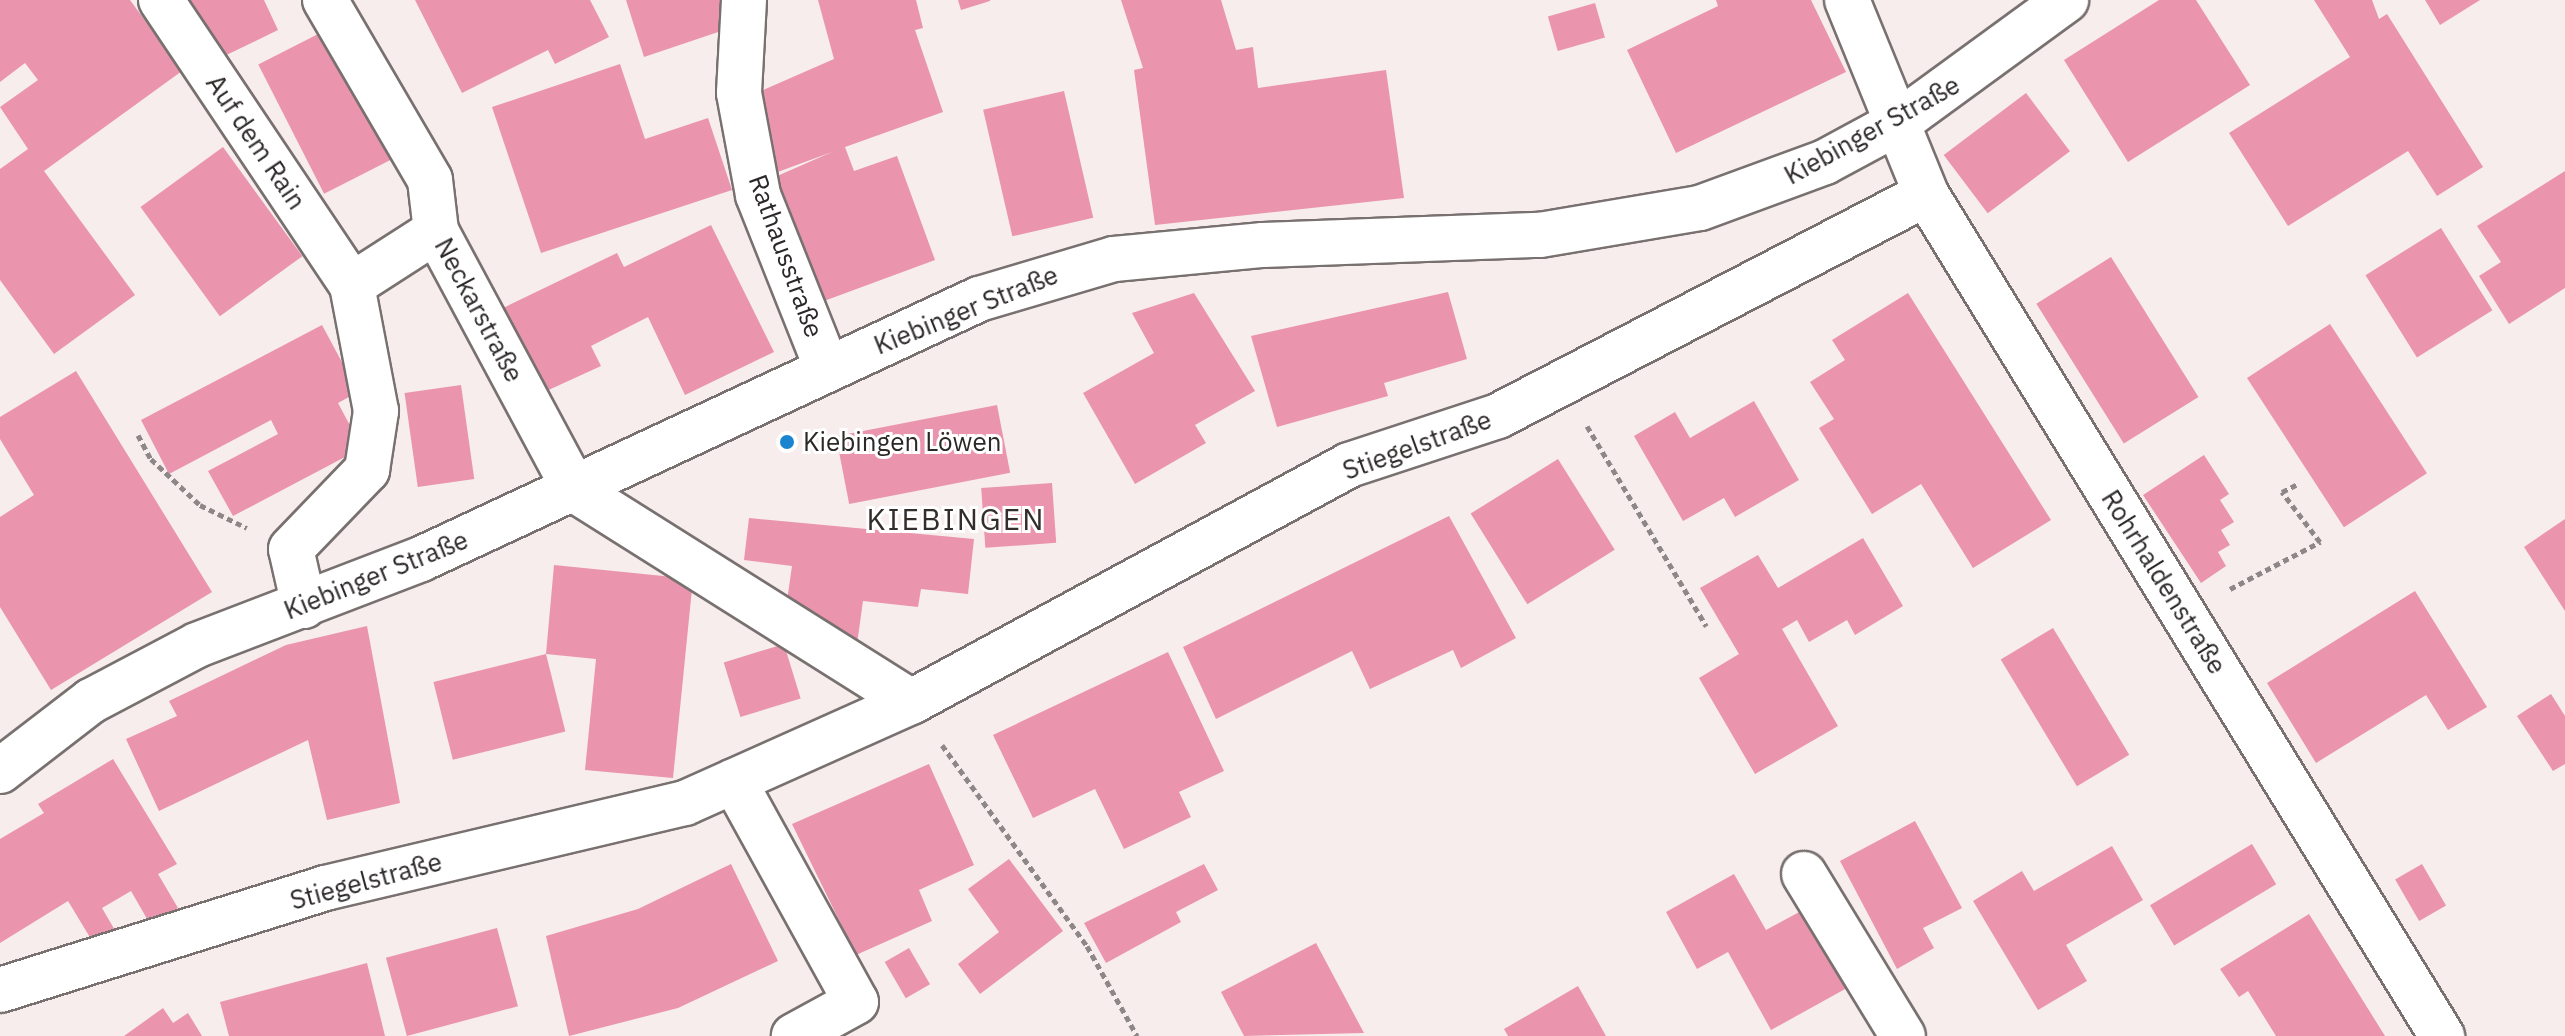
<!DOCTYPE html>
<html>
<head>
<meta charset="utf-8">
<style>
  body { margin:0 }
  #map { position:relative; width:2565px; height:1036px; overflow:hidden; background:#f6edec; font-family:"IBM Plex Sans",sans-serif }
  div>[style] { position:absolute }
  .building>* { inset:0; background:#eb94ad; transform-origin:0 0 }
  .path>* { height:5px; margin-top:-2.5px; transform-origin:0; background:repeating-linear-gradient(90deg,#8e8787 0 6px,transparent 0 10px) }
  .roads { filter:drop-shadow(2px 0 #787170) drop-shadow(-2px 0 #787170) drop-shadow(0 2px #787170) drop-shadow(0 -2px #787170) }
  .minor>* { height:44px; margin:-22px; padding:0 22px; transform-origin:22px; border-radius:22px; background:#fff }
  .tertiary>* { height:44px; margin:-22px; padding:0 22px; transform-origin:22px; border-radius:22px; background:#fff }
  .dots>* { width:22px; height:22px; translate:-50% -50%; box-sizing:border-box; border:4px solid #fff; border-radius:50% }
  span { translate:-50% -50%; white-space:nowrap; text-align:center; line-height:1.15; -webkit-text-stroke:6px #fff; paint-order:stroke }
  .street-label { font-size:26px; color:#2c2828 }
  .poi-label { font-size:26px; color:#2c2828 }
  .left { translate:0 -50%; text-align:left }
  .quarter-label { font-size:30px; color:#332d2c; letter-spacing:2px }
</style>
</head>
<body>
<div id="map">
  <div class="building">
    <i style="clip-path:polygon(0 0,130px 0,182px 71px,44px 171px,135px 295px,54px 354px,0 280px,0 169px,28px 149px,0 107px,38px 80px,25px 63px,0 82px)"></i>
    <i style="clip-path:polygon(169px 0,264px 0,278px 30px,214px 61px)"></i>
    <i style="clip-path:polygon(415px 0,590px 0,609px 37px,555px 64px,548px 50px,462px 93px)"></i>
    <i style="clip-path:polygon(626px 0,727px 0,736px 26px,644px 57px)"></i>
    <i style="clip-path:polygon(818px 0,916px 0,923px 28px,915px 30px,943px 112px,845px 147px,854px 171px,897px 156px,935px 260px,824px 301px,768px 180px,832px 152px,775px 173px,747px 97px,834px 59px)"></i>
    <i style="clip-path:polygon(958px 0,990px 0,990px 1px,961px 10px)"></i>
    <i style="clip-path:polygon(1121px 0,1221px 0,1236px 50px,1253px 47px,1258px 88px,1386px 70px,1404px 198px,1155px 225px,1134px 70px,1143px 68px)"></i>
    <i style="clip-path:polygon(1716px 0,1811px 0,1846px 72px,1676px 153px,1627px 50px,1718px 6px)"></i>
    <i style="clip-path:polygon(2159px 0,2196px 0,2250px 85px,2128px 162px,2064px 60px)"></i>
    <i style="clip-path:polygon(2314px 0,2372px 0,2379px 19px,2387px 14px,2483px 167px,2437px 196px,2408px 151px,2288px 226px,2229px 133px,2350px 57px)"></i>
    <i style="clip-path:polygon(2425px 0,2480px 0,2440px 25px)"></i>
    <i style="left:1595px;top:3px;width:36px;height:49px;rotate:74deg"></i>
    <i style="left:326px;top:30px;width:145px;height:76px;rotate:63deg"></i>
    <i style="clip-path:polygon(620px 64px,645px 139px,708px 118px,732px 190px,541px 253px,492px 107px)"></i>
    <i style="left:1064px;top:91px;width:130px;height:83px;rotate:77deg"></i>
    <i style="left:2026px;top:93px;width:73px;height:103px;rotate:53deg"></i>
    <i style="left:223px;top:147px;width:135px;height:102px;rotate:54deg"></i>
    <i style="clip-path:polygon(2565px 171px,2565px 288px,2509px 324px,2479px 276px,2501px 262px,2477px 226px)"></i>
    <i style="clip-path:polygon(711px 225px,774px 352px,685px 395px,648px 317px,591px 346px,601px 366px,542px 393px,501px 309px,617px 253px,624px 267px)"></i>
    <i style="left:2441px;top:228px;width:97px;height:89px;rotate:58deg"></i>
    <i style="left:2111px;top:257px;width:165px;height:88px;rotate:58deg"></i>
    <i style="clip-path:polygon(1448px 292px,1467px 359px,1384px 383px,1388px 396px,1277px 427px,1251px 336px)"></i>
    <i style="clip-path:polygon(1194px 293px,1255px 391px,1195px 425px,1206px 443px,1135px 484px,1083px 393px,1154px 353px,1132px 313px)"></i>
    <i style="clip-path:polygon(1908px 293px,2051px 520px,1973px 568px,1921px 484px,1872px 514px,1819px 428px,1834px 419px,1810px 382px,1845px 360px,1832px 340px)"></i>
    <i style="left:2330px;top:324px;width:178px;height:99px;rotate:57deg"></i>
    <i style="clip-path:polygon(322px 325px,358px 392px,338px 403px,362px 448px,233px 516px,208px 471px,278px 434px,271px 420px,169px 474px,141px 420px)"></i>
    <i style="clip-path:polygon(76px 371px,212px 592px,51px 690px,0 607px,0 517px,34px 495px,0 439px,0 417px)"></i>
    <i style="left:461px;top:385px;width:95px;height:57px;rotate:82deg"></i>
    <i style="clip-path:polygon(1754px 401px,1799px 480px,1735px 517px,1724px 498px,1683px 521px,1634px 436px,1675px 412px,1690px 438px)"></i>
    <i style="left:997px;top:405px;width:69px;height:164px;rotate:79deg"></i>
    <i style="clip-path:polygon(2204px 455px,2229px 494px,2220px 500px,2234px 522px,2221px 530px,2230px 545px,2218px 552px,2226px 566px,2201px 583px,2143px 495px)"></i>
    <i style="left:1558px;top:459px;width:107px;height:103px;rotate:58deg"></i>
    <i style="left:1052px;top:483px;width:60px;height:71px;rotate:86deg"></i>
    <i style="clip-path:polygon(1449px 516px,1516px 638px,1461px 668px,1453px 650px,1370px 689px,1352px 651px,1216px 719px,1183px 647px)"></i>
    <i style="clip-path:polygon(749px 518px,974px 539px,968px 594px,921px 589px,918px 607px,863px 601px,857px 644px,786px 608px,792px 566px,744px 560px)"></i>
    <i style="clip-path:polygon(2565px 519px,2565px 611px,2524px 547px)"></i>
    <i style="clip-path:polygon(1863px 538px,1903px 606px,1855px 635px,1847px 620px,1809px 642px,1797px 620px,1782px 629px,1838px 726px,1755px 774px,1699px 678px,1739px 654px,1700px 588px,1758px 555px,1778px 588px)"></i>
    <i style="clip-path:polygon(554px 565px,693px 579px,673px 778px,585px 770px,596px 659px,546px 654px)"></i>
    <i style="clip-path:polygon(2415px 591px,2487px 707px,2448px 730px,2426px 695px,2316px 763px,2267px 683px)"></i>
    <i style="clip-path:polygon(367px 626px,400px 803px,327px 820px,308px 740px,159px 811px,126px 739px,177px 716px,169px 701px,286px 645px)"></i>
    <i style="left:2053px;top:628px;width:148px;height:61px;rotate:59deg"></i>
    <i style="left:784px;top:644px;width:57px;height:63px;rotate:73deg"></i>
    <i style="clip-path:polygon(1168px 652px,1224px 771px,1179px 792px,1191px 817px,1124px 849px,1095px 789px,1033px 818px,993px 735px)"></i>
    <i style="left:546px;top:654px;width:80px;height:116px;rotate:76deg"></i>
    <i style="clip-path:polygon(2551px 694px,2565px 716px,2565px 764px,2553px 771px,2517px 716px)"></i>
    <i style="clip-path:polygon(113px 759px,177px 864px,158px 874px,178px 908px,150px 924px,131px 891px,102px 908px,116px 932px,94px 944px,68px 901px,0 943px,0 839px,44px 813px,38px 804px)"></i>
    <i style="clip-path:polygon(929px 764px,974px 865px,919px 890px,932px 921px,856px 955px,792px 824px)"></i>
    <i style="clip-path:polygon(1915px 821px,1962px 908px,1923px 928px,1934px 948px,1897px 969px,1840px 861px)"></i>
    <i style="left:2252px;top:844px;width:47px;height:119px;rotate:59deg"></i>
    <i style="clip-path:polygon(2112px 846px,2143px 900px,2066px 945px,2087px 981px,2038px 1010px,1973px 901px,2022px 871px,2034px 891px)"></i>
    <i style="clip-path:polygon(1009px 859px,1063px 931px,980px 994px,958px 964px,999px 932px,968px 889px)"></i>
    <i style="clip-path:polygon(731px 864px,778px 961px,678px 1008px,569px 1036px,546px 936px,638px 909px)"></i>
    <i style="clip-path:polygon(1204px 864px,1218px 890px,1176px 912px,1181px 922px,1106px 963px,1084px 923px)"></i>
    <i style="left:2422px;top:864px;width:48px;height:31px;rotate:60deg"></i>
    <i style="clip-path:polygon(1734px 874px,1766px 930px,1803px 910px,1847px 988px,1771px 1030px,1728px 952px,1697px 969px,1666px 912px)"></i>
    <i style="clip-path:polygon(2309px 914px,2337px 959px,2385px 1036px,2276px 1036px,2248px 991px,2239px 997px,2220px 969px)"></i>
    <i style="left:497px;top:928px;width:81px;height:115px;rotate:75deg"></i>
    <i style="clip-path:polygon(1316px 943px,1364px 1033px,1244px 1036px,1221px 992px)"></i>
    <i style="left:909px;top:948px;width:42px;height:28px;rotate:60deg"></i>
    <i style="clip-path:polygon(367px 963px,385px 1036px,229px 1036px,220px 1002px)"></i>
    <i style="clip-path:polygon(1578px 986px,1606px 1036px,1508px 1036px,1504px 1029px)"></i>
    <i style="clip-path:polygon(163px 1008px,173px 1023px,188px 1013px,202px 1036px,124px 1036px)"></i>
  </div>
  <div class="path">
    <i style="left:1587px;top:426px;width:233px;rotate:59.2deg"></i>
    <i style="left:138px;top:435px;width:27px;rotate:62deg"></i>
    <i style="left:151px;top:459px;width:67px;rotate:43.2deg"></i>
    <i style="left:200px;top:505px;width:52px;rotate:26.1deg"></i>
    <i style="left:2230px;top:589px;width:102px;rotate:-27.6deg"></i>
    <i style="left:2320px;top:542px;width:63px;rotate:-127.2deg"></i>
    <i style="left:2282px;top:492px;width:16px;rotate:-27deg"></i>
    <i style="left:942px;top:745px;width:248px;rotate:54.2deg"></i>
    <i style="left:1087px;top:946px;width:103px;rotate:60.9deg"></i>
  </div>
  <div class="roads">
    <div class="minor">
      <i style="left:161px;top:0;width:343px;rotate:56.2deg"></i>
      <i style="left:325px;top:0;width:208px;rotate:59.7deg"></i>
      <i style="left:430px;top:180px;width:51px;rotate:83.3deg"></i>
      <i style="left:436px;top:231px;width:294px;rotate:61.8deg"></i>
      <i style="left:575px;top:490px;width:397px;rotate:32.2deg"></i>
      <i style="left:744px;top:0;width:93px;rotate:93.1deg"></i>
      <i style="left:739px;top:93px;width:104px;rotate:79.4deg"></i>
      <i style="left:758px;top:195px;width:186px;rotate:68.3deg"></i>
      <i style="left:1847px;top:0;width:209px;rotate:67.8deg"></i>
      <i style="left:1926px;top:194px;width:988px;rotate:58.5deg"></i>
      <i style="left:304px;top:606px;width:58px;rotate:-102.8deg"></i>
      <i style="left:291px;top:549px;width:110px;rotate:-46.1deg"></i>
      <i style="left:367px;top:470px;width:60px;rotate:-81.3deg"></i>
      <i style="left:376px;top:411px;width:128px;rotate:-100.8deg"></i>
      <i style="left:352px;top:285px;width:100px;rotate:-32.7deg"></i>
      <i style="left:734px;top:781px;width:252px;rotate:61.1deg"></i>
      <i style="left:856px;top:1002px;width:71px;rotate:151.3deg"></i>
      <i style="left:1804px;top:874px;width:190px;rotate:58.6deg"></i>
      <i style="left:0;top:990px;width:341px;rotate:-17.4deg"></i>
      <i style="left:325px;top:888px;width:370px;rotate:-13.3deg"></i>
      <i style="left:685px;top:803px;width:248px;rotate:-24.1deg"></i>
      <i style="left:911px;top:702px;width:498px;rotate:-28.4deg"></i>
      <i style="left:1349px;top:465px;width:157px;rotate:-18.2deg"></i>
      <i style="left:1498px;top:416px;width:482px;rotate:-27.4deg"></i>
    </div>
    <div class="tertiary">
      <i style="left:0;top:771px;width:115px;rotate:-37.6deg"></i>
      <i style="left:91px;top:701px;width:120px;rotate:-27.8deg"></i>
      <i style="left:197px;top:645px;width:240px;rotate:-21deg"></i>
      <i style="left:421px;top:559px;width:616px;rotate:-24.98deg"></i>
      <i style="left:979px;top:299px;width:141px;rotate:-16.5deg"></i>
      <i style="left:1114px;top:259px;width:150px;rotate:-5.4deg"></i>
      <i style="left:1263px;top:245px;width:277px;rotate:-2.1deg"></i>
      <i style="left:1540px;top:235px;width:162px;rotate:-9.6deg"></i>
      <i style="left:1700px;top:208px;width:133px;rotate:-20.2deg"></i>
      <i style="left:1825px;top:162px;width:84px;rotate:-28.4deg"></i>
      <i style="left:1899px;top:122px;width:207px;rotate:-36.1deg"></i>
    </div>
  </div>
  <div class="dots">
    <i style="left:787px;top:442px;background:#1b84cf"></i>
  </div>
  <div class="street-label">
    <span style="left:1872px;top:130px;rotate:-29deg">Kiebinger Straße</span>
    <span style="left:256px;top:142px;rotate:56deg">Auf dem Rain</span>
    <span style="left:786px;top:256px;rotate:70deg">Rathausstraße</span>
    <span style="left:479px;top:310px;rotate:62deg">Neckarstraße</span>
    <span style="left:966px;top:310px;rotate:-22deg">Kiebinger Straße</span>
    <span style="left:1417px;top:445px;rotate:-20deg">Stiegelstraße</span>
    <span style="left:376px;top:575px;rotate:-22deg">Kiebinger Straße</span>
    <span style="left:2164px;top:582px;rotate:58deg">Rohrhaldenstraße</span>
    <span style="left:366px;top:881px;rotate:-15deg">Stiegelstraße</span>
  </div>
  <div class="poi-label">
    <span class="left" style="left:803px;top:442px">Kiebingen Löwen</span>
  </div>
  <div class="quarter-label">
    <span style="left:956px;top:519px">KIEBINGEN</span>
  </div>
</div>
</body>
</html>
